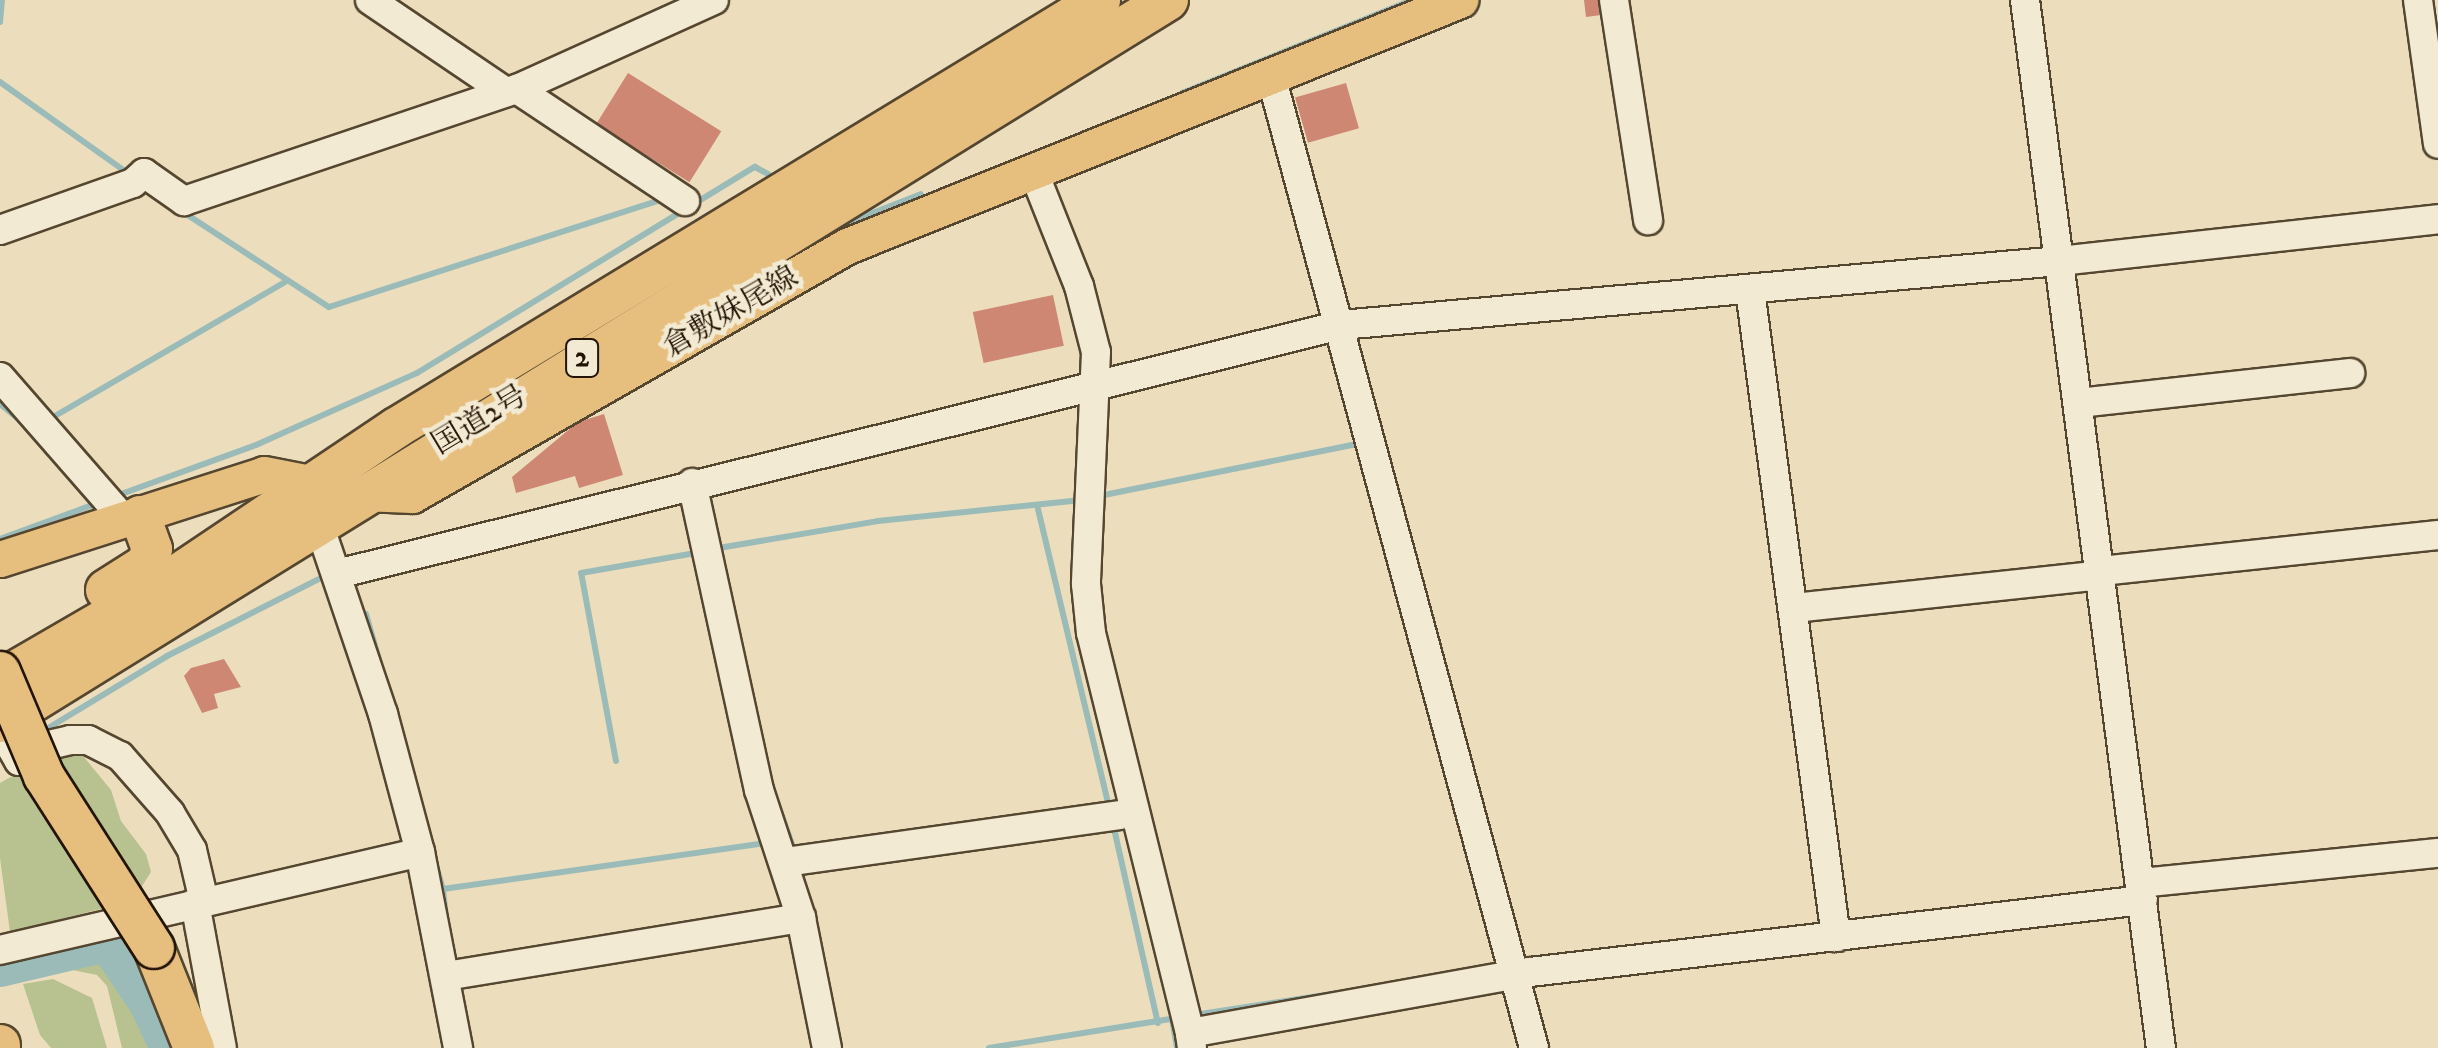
<!DOCTYPE html>
<html>
<head>
<meta charset="utf-8">
<style>
  body { margin:0 }
  #map { position:relative; width:2438px; height:1048px; overflow:hidden; background:#ecdebc; font-family:"IM FELL DW Pica","Noto Serif JP",serif }
  div>[style] { position:absolute }
  .green>* { inset:0; background:#b8c190 }
  .stream>* { height:6px; margin:-3px; padding:0 3px; transform-origin:3px; border-radius:3px; background:#9abbb8 }
  .river>* { height:35px; margin:-17.5px; padding:0 17.5px; transform-origin:17.5px; border-radius:17.5px; background:#9abbb8 }
  .building>* { inset:0; background:#ce8773; transform-origin:0 0 }
  .roads { filter:drop-shadow(2px 0 #554630) drop-shadow(-2px 0 #554630) drop-shadow(0 2px #554630) drop-shadow(0 -2px #554630) }
  .minor>* { height:28px; margin:-14px; padding:0 14px; transform-origin:14px; border-radius:14px; background:#f3ead3 }
  .major>* { height:35px; margin:-17.5px; padding:0 17.5px; transform-origin:17.5px; border-radius:17.5px; background:#e6bf7e }
  .highway>* { height:40px; margin:-20px; padding:0 20px; transform-origin:20px; border-radius:20px; background:#e6bf7e }
  .bridges { filter:drop-shadow(2px 0 #231301) drop-shadow(-2px 0 #231301) drop-shadow(0 2px #231301) drop-shadow(0 -2px #231301) }
  .highway-bridge>* { height:40px; margin:-20px; padding:0 20px; transform-origin:20px; border-radius:20px; background:#e6bf7e }
  span { translate:-50% -50%; white-space:nowrap; text-align:center; line-height:1.15; -webkit-text-stroke:9px #f3ead3; paint-order:stroke }
  .shield-label span { padding:2px 8px; background:#f3ead3; border:2px solid; border-radius:8px; -webkit-text-stroke-width:0 }
  .shield-label { font-size:28px; color:#231301; font-weight:700 }
  .street-label { font-size:30px; color:#231301 }
</style>
</head>
<body>
<div id="map">
  <div class="green">
    <i style="clip-path:polygon(79px 751px,111px 790px,121px 821px,146px 854px,151px 872px,137px 894px,45px 752px)"></i>
    <i style="clip-path:polygon(25px 769px,112px 906px,10px 932px,0 858px,0 783px)"></i>
    <i style="clip-path:polygon(91px 957px,105px 958px,118px 971px,154px 1048px,122px 1048px,107px 986px,97px 975px,53px 966px)"></i>
    <i style="clip-path:polygon(53px 979px,92px 998px,107px 1048px,51px 1048px,40px 1035px,23px 984px)"></i>
  </div>
  <div class="stream">
    <i style="left:0;top:22px;width:22px;rotate:-85deg"></i>
    <i style="left:0;top:82px;width:162px;rotate:35.5deg"></i>
    <i style="left:1182px;top:93px;width:248px;rotate:-22deg"></i>
    <i style="left:183px;top:212px;width:174px;rotate:33.1deg"></i>
    <i style="left:329px;top:307px;width:352px;rotate:-17.9deg"></i>
    <i style="left:847px;top:223px;width:79px;rotate:-21.4deg"></i>
    <i style="left:0;top:404px;width:28px;rotate:39deg"></i>
    <i style="left:48px;top:420px;width:274px;rotate:-30.2deg"></i>
    <i style="left:1099px;top:496px;width:267px;rotate:-11.4deg"></i>
    <i style="left:113px;top:497px;width:152px;rotate:-20deg"></i>
    <i style="left:256px;top:445px;width:176px;rotate:-24.1deg"></i>
    <i style="left:417px;top:373px;width:396px;rotate:-31.4deg"></i>
    <i style="left:755px;top:167px;width:15px;rotate:28deg"></i>
    <i style="left:1038px;top:509px;width:306px;rotate:76.6deg"></i>
    <i style="left:0;top:539px;width:101px;rotate:-20.2deg"></i>
    <i style="left:713px;top:549px;width:167px;rotate:-9.6deg"></i>
    <i style="left:878px;top:521px;width:205px;rotate:-5.9deg"></i>
    <i style="left:366px;top:614px;width:51px;rotate:74.1deg"></i>
    <i style="left:40px;top:733px;width:149px;rotate:-31.2deg"></i>
    <i style="left:167px;top:656px;width:170px;rotate:-26.9deg"></i>
    <i style="left:616px;top:761px;width:191px;rotate:-100.5deg"></i>
    <i style="left:581px;top:573px;width:122px;rotate:-9.9deg"></i>
    <i style="left:780px;top:811px;width:47px;rotate:70deg"></i>
    <i style="left:1113px;top:824px;width:204px;rotate:77.3deg"></i>
    <i style="left:436px;top:865px;width:25px;rotate:74deg"></i>
    <i style="left:443px;top:889px;width:326px;rotate:-8.1deg"></i>
    <i style="left:443px;top:889px;width:29px;rotate:84deg"></i>
    <i style="left:1194px;top:1015px;width:158px;rotate:-8.7deg"></i>
    <i style="left:1172px;top:1019px;width:29px;rotate:80deg"></i>
    <i style="left:989px;top:1048px;width:190px;rotate:-9.1deg"></i>
  </div>
  <div class="river">
    <i style="left:0;top:969px;width:109px;rotate:-13.3deg"></i>
    <i style="left:106px;top:944px;width:71px;rotate:55.9deg"></i>
    <i style="left:146px;top:1003px;width:50px;rotate:65deg"></i>
  </div>
  <div class="building">
    <i style="clip-path:polygon(1584px 0,1607px 0,1609px 14px,1586px 17px)"></i>
    <i style="left:628px;top:73px;width:110px;height:60px;rotate:32deg"></i>
    <i style="left:1346px;top:83px;width:47px;height:53px;rotate:74deg"></i>
    <i style="left:1053px;top:295px;width:52px;height:82px;rotate:78deg"></i>
    <i style="clip-path:polygon(604px 414px,623px 475px,579px 488px,575px 476px,516px 493px,512px 477px,578px 422px)"></i>
    <i style="clip-path:polygon(224px 659px,241px 687px,214px 694px,218px 708px,202px 713px,184px 676px,191px 668px)"></i>
  </div>
  <div class="roads">
    <div class="minor">
      <i style="left:370px;top:0;width:164px;rotate:34.1deg"></i>
      <i style="left:1614px;top:0;width:223px;rotate:81.2deg"></i>
      <i style="left:2025px;top:0;width:1057px;rotate:82.61deg"></i>
      <i style="left:2418px;top:0;width:145px;rotate:82.1deg"></i>
      <i style="left:1271px;top:76px;width:1007px;rotate:74.86deg"></i>
      <i style="left:517px;top:89px;width:202px;rotate:33.7deg"></i>
      <i style="left:1034px;top:173px;width:122px;rotate:68.3deg"></i>
      <i style="left:1079px;top:286px;width:68px;rotate:75.6deg"></i>
      <i style="left:1096px;top:352px;width:232px;rotate:92.5deg"></i>
      <i style="left:1086px;top:584px;width:49px;rotate:84.2deg"></i>
      <i style="left:1091px;top:633px;width:412px;rotate:76.1deg"></i>
      <i style="left:0;top:230px;width:141px;rotate:-19.5deg"></i>
      <i style="left:133px;top:183px;width:15px;rotate:-42deg"></i>
      <i style="left:144px;top:173px;width:49px;rotate:35deg"></i>
      <i style="left:184px;top:201px;width:351px;rotate:-18.6deg"></i>
      <i style="left:517px;top:89px;width:216px;rotate:-24.3deg"></i>
      <i style="left:1750px;top:290px;width:653px;rotate:82.43deg"></i>
      <i style="left:0;top:377px;width:186px;rotate:48.9deg"></i>
      <i style="left:2079px;top:403px;width:273px;rotate:-6.3deg"></i>
      <i style="left:692px;top:483px;width:314px;rotate:77.7deg"></i>
      <i style="left:759px;top:790px;width:135px;rotate:71.8deg"></i>
      <i style="left:801px;top:918px;width:133px;rotate:78.7deg"></i>
      <i style="left:314px;top:510px;width:215px;rotate:71.3deg"></i>
      <i style="left:383px;top:714px;width:143px;rotate:75deg"></i>
      <i style="left:420px;top:852px;width:200px;rotate:79deg"></i>
      <i style="left:2101px;top:571px;width:339px;rotate:-6.1deg"></i>
      <i style="left:337px;top:574px;width:1034px;rotate:-13.93deg"></i>
      <i style="left:1341px;top:325px;width:722px;rotate:-5.09deg"></i>
      <i style="left:2060px;top:261px;width:380px;rotate:-6.3deg"></i>
      <i style="left:1794px;top:608px;width:309px;rotate:-6.1deg"></i>
      <i style="left:0;top:728px;width:38px;rotate:60deg"></i>
      <i style="left:19px;top:761px;width:25px;rotate:-34deg"></i>
      <i style="left:40px;top:747px;width:31px;rotate:-13deg"></i>
      <i style="left:70px;top:740px;width:18px"></i>
      <i style="left:88px;top:740px;width:36px;rotate:27deg"></i>
      <i style="left:120px;top:756px;width:76px;rotate:48.7deg"></i>
      <i style="left:170px;top:813px;width:43px;rotate:59.3deg"></i>
      <i style="left:192px;top:850px;width:52px;rotate:76.8deg"></i>
      <i style="left:786px;top:862px;width:337px;rotate:-8deg"></i>
      <i style="left:2141px;top:883px;width:299px;rotate:-5.8deg"></i>
      <i style="left:195px;top:903px;width:147px;rotate:79.5deg"></i>
      <i style="left:0;top:950px;width:431px;rotate:-13.1deg"></i>
      <i style="left:446px;top:976px;width:360px;rotate:-9.3deg"></i>
      <i style="left:1192px;top:1048px;width:15px;rotate:-98deg"></i>
      <i style="left:1190px;top:1033px;width:345px;rotate:-10.2deg"></i>
      <i style="left:1530px;top:972px;width:617px;rotate:-6.7deg"></i>
    </div>
    <div class="major">
      <i style="left:0;top:559px;width:277px;rotate:-17.8deg"></i>
      <i style="left:264px;top:474px;width:100px;rotate:11deg"></i>
      <i style="left:362px;top:493px;width:50px;rotate:2.3deg"></i>
      <i style="left:412px;top:495px;width:501px;rotate:-29.79deg"></i>
      <i style="left:847px;top:246px;width:661px;rotate:-21.87deg"></i>
    </div>
    <div class="highway">
      <i style="left:106px;top:590px;width:49px;rotate:-32.4deg"></i>
      <i style="left:147px;top:564px;width:16px;rotate:-72deg"></i>
      <i style="left:152px;top:549px;width:35px;rotate:-110deg"></i>
      <i style="left:0;top:680px;width:176px;rotate:-30.1deg"></i>
      <i style="left:152px;top:592px;width:294px;rotate:-33.9deg"></i>
      <i style="left:396px;top:428px;width:824px;rotate:-31.3deg"></i>
      <i style="left:0;top:722px;width:1373px;rotate:-31.72deg"></i>
      <i style="left:154px;top:948px;width:108px;rotate:68.2deg"></i>
      <i style="left:0;top:1045px;width:3px;rotate:90deg"></i>
    </div>
  </div>
  <div class="bridges">
    <div class="highway-bridge">
      <i style="left:0;top:672px;width:113px;rotate:67.1deg"></i>
      <i style="left:44px;top:776px;width:204px;rotate:57.4deg"></i>
    </div>
  </div>
  <div class="shield-label">
    <span style="left:582px;top:358px">2</span>
  </div>
  <div class="street-label">
    <span style="left:731px;top:313px;rotate:-30deg">倉敷妹尾線</span>
    <span style="left:480px;top:421px;rotate:-31deg">国道2号</span>
  </div>
</div>
</body>
</html>
